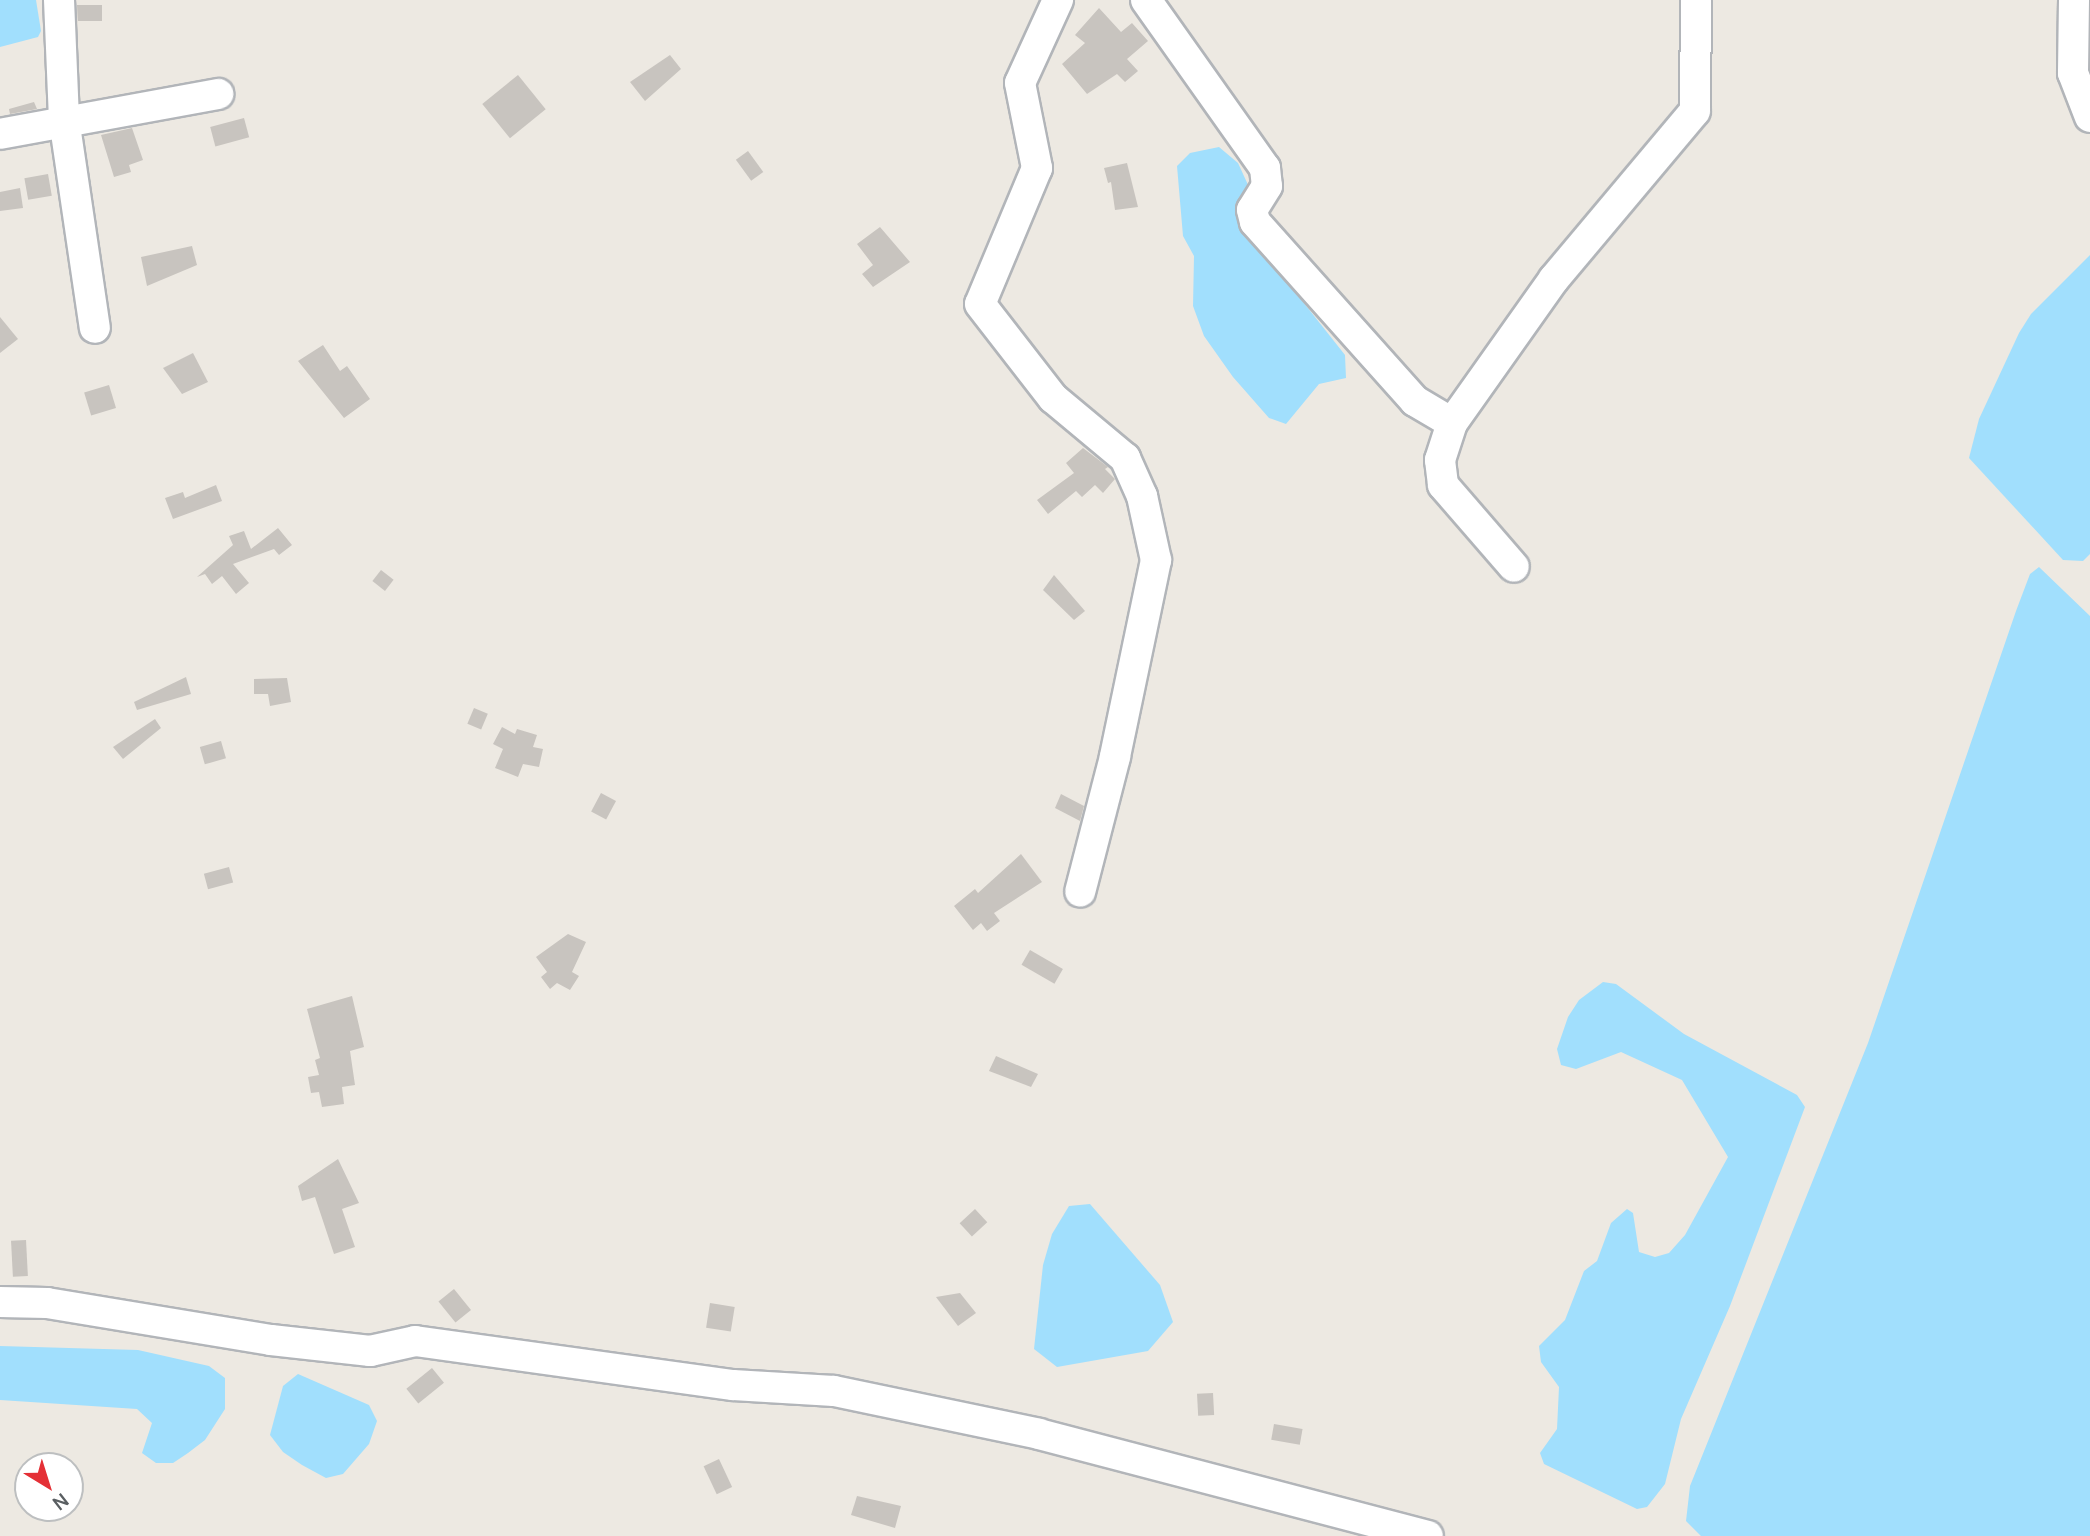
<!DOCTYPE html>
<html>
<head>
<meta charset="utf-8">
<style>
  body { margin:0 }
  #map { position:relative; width:2090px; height:1536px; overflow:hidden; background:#ede9e2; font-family:Manrope,sans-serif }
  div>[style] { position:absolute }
  .water>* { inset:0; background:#a1dffd }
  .building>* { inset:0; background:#c8c4bf; transform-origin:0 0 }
  .roads { filter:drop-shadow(2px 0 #b2b5b9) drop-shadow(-2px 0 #b2b5b9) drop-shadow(0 2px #b2b5b9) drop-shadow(0 -2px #b2b5b9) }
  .minor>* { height:30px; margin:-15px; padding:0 15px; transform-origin:15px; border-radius:15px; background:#fff }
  span { translate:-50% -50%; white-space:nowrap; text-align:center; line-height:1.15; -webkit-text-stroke:6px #fff; paint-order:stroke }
  .north { position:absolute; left:14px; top:1452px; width:70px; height:70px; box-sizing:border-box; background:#fff; border:2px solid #bdbfc0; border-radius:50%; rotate:142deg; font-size:19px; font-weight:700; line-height:28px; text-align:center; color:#5a5f62 }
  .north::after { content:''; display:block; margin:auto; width:24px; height:32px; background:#e43036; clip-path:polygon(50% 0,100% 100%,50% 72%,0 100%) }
</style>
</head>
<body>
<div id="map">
  <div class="water">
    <i style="clip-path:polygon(0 0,36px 0,41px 31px,38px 37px,0 47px)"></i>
    <i style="clip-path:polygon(1219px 147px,1238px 163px,1249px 187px,1244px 203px,1246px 230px,1345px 355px,1346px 378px,1319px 384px,1286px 424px,1269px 418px,1233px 377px,1204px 336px,1193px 306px,1194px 256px,1183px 236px,1177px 166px,1190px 153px)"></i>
    <i style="clip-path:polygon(2090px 255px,2090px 554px,2083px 561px,2063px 560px,1969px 458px,1979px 419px,2019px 333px,2031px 314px)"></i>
    <i style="clip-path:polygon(2039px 567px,2090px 616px,2090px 1536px,1701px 1536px,1686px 1521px,1690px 1486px,1868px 1043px,2016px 611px,2030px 574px)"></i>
    <i style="clip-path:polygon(1603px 982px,1616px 984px,1684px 1034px,1797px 1095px,1805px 1107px,1730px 1306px,1681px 1419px,1665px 1484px,1647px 1507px,1637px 1509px,1544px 1464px,1540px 1453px,1557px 1429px,1559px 1387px,1541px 1362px,1539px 1346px,1565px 1320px,1584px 1271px,1597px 1261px,1611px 1223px,1627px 1209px,1633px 1213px,1639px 1252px,1655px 1257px,1669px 1253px,1685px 1235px,1728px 1157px,1682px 1080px,1621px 1052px,1576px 1069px,1561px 1065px,1557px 1049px,1568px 1017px,1579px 1000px)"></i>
    <i style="clip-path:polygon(1090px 1204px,1160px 1285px,1173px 1322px,1148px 1351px,1057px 1367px,1034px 1349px,1043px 1265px,1052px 1234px,1069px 1206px)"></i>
    <i style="clip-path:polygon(0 1346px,138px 1350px,209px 1366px,225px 1378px,225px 1409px,205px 1440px,188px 1453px,173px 1463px,156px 1463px,142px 1453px,152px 1423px,137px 1409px,0 1400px)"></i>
    <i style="clip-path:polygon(298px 1374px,369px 1405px,377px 1421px,369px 1444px,343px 1474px,326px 1478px,302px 1465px,283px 1452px,270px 1435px,283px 1386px)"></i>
  </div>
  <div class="building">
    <i style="clip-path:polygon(77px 5px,102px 5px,102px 21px,78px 21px,78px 28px)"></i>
    <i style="clip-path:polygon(1099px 8px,1121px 32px,1132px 23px,1148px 41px,1127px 59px,1138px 71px,1125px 82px,1117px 74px,1087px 94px,1062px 64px,1085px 43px,1075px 35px)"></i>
    <i style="clip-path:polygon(670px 55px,681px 69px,645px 101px,630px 82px)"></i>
    <i style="left:518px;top:75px;width:44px;height:46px;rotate:51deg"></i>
    <i style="clip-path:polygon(34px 102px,37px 109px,10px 114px,9px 109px)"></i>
    <i style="left:244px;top:118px;width:20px;height:35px;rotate:75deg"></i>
    <i style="clip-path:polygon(132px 128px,143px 160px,129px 165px,131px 172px,114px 177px,101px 135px)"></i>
    <i style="left:748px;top:151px;width:26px;height:15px;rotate:54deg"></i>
    <i style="clip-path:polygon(1127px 163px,1138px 207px,1115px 210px,1111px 182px,1108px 183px,1104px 168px)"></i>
    <i style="left:48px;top:174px;width:22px;height:24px;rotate:80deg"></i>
    <i style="clip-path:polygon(20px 188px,23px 208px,0 211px,0 192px)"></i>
    <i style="clip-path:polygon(880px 227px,910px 262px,873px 287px,862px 274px,873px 265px,857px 244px)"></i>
    <i style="clip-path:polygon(192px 246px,197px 265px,147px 286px,141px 257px)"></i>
    <i style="clip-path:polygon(0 317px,18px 339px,0 353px)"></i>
    <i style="clip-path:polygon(323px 345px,340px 371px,347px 366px,370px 399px,344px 418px,298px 361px)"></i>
    <i style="clip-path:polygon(193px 353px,208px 382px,182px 394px,163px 368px)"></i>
    <i style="left:109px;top:385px;width:24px;height:26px;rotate:73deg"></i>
    <i style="clip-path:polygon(1083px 448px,1108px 467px,1105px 469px,1115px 479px,1103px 493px,1095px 485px,1082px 497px,1076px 491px,1048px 514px,1037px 500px,1074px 473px,1066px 463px)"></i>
    <i style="clip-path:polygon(216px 485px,222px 501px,173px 519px,165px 498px,183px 492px,185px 498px)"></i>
    <i style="clip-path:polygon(278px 528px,292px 545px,279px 555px,274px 549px,233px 564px,249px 583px,236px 594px,222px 576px,212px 584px,205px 574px,197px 577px,233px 545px,229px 536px,244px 531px,251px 549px)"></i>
    <i style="left:381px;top:570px;width:16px;height:14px;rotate:38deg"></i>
    <i style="clip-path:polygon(1054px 575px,1085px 611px,1074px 620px,1043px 590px)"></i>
    <i style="clip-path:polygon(186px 677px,191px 694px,137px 710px,134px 702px)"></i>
    <i style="clip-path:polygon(287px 678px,291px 702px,270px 706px,268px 694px,254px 694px,254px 679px)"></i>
    <i style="left:474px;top:708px;width:15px;height:17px;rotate:23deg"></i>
    <i style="clip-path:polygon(155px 719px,161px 728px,123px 759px,113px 747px)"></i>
    <i style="clip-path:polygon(502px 727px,515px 734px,517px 729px,537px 735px,533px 747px,543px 749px,539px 767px,523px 764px,518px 777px,495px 768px,503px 749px,493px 744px)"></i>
    <i style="left:221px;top:741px;width:18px;height:22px;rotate:74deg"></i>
    <i style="left:601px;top:793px;width:17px;height:21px;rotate:28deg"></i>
    <i style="clip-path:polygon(1061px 794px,1084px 806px,1080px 821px,1055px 808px)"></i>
    <i style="clip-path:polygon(1021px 854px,1042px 882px,994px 913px,1000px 921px,987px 931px,981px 923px,973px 930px,954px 906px,975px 889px,978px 893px)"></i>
    <i style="left:229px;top:867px;width:16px;height:26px;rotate:75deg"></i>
    <i style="clip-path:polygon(568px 934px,586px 942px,572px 972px,579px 976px,570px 990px,557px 983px,550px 989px,541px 977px,547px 972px,536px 957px)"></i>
    <i style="left:1030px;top:950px;width:38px;height:17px;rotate:30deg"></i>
    <i style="clip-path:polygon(352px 996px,364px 1047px,350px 1051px,355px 1085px,342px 1087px,344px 1104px,322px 1107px,319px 1092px,311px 1093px,308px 1077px,319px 1075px,315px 1060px,320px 1058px,307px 1009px)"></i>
    <i style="clip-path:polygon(996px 1056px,1038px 1074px,1031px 1087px,989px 1071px)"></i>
    <i style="clip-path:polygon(338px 1159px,359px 1203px,342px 1209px,355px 1247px,334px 1254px,315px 1197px,302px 1201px,298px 1186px)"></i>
    <i style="left:975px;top:1209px;width:18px;height:21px;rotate:47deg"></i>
    <i style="left:26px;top:1240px;width:36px;height:15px;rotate:87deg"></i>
    <i style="left:454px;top:1289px;width:27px;height:20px;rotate:51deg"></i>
    <i style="clip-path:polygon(960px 1293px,976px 1313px,958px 1326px,936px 1297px)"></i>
    <i style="left:710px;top:1303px;width:25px;height:25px;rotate:9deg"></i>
    <i style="left:432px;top:1368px;width:19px;height:33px;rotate:51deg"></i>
    <i style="left:1213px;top:1393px;width:22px;height:16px;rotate:87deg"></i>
    <i style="left:1274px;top:1424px;width:29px;height:16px;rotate:10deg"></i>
    <i style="left:719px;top:1459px;width:31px;height:17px;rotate:65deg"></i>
    <i style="clip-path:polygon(857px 1496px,901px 1506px,895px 1528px,851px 1515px)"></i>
  </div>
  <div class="roads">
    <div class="minor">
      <i style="left:59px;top:0;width:119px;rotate:87.6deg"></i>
      <i style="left:64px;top:119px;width:211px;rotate:81.6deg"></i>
      <i style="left:1058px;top:0;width:91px;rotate:114.6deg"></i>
      <i style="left:1020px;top:83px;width:87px;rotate:78.7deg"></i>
      <i style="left:1037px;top:168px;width:147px;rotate:112.7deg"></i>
      <i style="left:980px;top:304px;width:119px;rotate:52.2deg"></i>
      <i style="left:1053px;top:398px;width:94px;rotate:39.8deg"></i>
      <i style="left:1125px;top:458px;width:42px;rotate:65.9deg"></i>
      <i style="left:1142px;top:496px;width:66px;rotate:77.7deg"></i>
      <i style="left:1156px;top:560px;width:201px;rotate:101.8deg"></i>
      <i style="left:1115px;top:757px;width:139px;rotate:104.5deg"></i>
      <i style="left:1146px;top:0;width:206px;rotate:54.7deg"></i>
      <i style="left:1265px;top:168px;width:18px;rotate:84deg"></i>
      <i style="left:1267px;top:186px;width:28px;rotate:122deg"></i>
      <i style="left:1252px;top:210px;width:12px;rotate:76deg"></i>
      <i style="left:1255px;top:222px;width:240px;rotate:48.2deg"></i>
      <i style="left:1415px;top:401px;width:43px;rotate:30.7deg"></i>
      <i style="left:1452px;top:423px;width:176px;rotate:-54.7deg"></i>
      <i style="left:1554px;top:279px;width:219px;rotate:-50deg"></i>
      <i style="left:1695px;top:111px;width:111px;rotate:-89.5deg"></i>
      <i style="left:2074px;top:0;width:73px;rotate:90.8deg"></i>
      <i style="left:2073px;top:73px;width:47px;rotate:68.9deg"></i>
      <i style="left:0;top:134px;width:222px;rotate:-10.4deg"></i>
      <i style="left:1452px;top:423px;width:39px;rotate:108deg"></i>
      <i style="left:1440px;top:460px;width:25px;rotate:83deg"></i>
      <i style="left:1443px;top:485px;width:108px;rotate:49.1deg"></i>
      <i style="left:0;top:1302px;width:47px;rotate:1.2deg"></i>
      <i style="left:47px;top:1303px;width:227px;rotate:9.4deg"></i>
      <i style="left:271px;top:1340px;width:100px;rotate:6.3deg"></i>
      <i style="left:370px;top:1351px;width:46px;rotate:-12.5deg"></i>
      <i style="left:415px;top:1341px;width:321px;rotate:7.9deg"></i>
      <i style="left:733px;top:1385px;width:101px;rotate:3.4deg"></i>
      <i style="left:834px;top:1391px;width:209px;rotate:11.8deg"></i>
      <i style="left:1039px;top:1434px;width:402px;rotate:14.7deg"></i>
    </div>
  </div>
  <div class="north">N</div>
</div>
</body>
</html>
